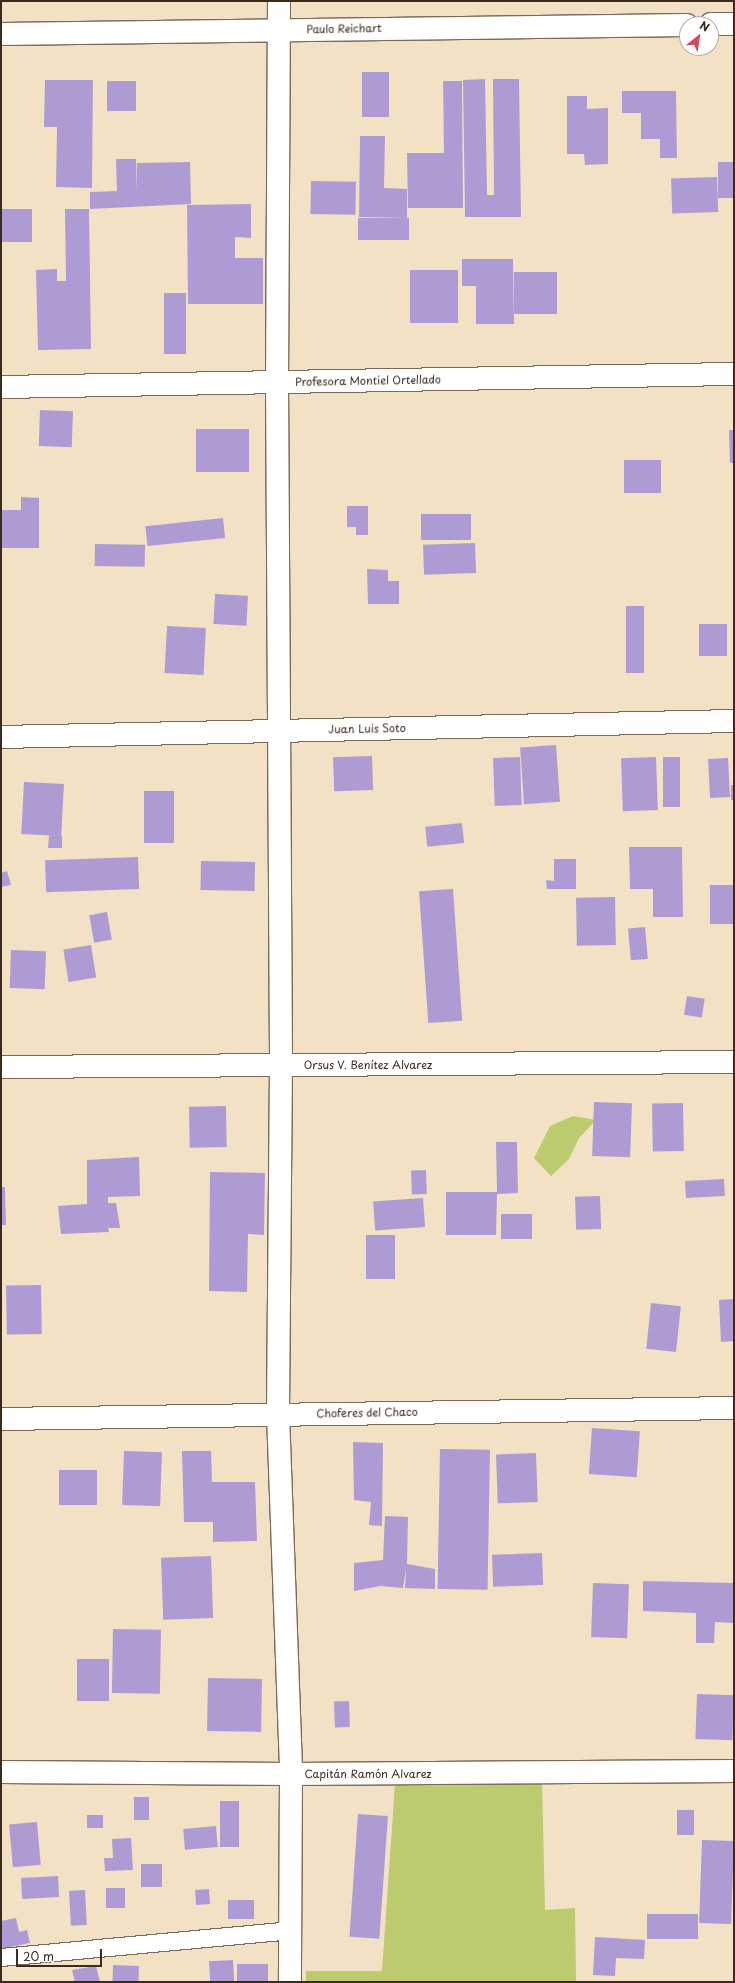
<!DOCTYPE html>
<html>
<head>
<meta charset="utf-8">
<style>
  body { margin:0 }
  #map { position:relative; width:735px; height:1983px; overflow:hidden; background:#f2e1c4; font-family:"Playpen Sans",sans-serif }
  div>[style] { position:absolute }
  .green>* { inset:0; background:#bbcb6e }
  .building>* { inset:0; background:#af9bd4; transform-origin:0 0 }
  .roads { filter:drop-shadow(1px 0 #7b6a58) drop-shadow(-1px 0 #7b6a58) drop-shadow(0 1px #7b6a58) drop-shadow(0 -1px #7b6a58) }
  .lane>* { height:17px; margin:-8.5px; padding:0 8.5px; transform-origin:8.5px; border-radius:8.5px; background:#fff }
  .street>* { height:22px; margin:-11px; padding:0 11px; transform-origin:11px; border-radius:11px; background:#fff }
  span { translate:-50% -50%; white-space:nowrap; text-align:center; line-height:1.15; -webkit-text-stroke:3.5px #fff; paint-order:stroke }
  .street-label { font-size:11px; color:#3b2a1e }
  .frame { position:absolute; inset:0; border:2px solid #3b2a1e; pointer-events:none }
  .north { position:absolute; left:679px; top:16px; width:40px; height:40px; box-sizing:border-box; background:#fff; border:1px solid #b1aaa5; border-radius:50%; rotate:30deg; font-size:11px; font-weight:700; line-height:16px; text-align:center; color:#3b2a1e }
  .north::after { content:''; display:block; margin:auto; width:14px; height:18px; background:#d1495b; clip-path:polygon(50% 0,100% 100%,50% 72%,0 100%) }
  .scale { position:absolute; left:16px; top:1949px; width:86px; height:18px; box-sizing:border-box; border:2px solid #3b2a1e; border-top:0; padding-left:5px; font-size:12px; line-height:14px; white-space:nowrap; color:#3b2a1e; -webkit-text-stroke:3px #fff; paint-order:stroke }
</style>
</head>
<body>
<div id="map">
  <div class="green">
    <i style="clip-path:polygon(573px 1116px,596px 1120px,579px 1138px,569px 1159px,551px 1176px,534px 1158px,550px 1126px)"></i>
    <i style="clip-path:polygon(542px 1782px,545px 1910px,575px 1908px,576px 1982px,306px 1982px,306px 1971px,382px 1971px,395px 1784px)"></i>
  </div>
  <div class="building">
    <i style="left:362px;top:72px;width:27px;height:45px"></i>
    <i style="clip-path:polygon(485px 79px,487px 195px,494px 195px,493px 79px,519px 79px,521px 217px,465px 217px,463px 80px)"></i>
    <i style="clip-path:polygon(45px 80px,93px 80px,92px 188px,56px 187px,57px 127px,44px 127px)"></i>
    <i style="left:107px;top:81px;width:29px;height:30px"></i>
    <i style="clip-path:polygon(443px 81px,462px 81px,463px 208px,408px 208px,407px 153px,444px 153px)"></i>
    <i style="clip-path:polygon(622px 91px,676px 91px,677px 158px,660px 158px,660px 139px,641px 139px,641px 113px,622px 113px)"></i>
    <i style="clip-path:polygon(567px 96px,587px 96px,587px 109px,608px 108px,608px 164px,585px 165px,584px 154px,567px 154px)"></i>
    <i style="clip-path:polygon(360px 136px,385px 136px,384px 188px,407px 189px,407px 218px,359px 217px)"></i>
    <i style="clip-path:polygon(116px 159px,136px 159px,137px 193px,137px 163px,190px 162px,191px 204px,90px 209px,90px 192px,117px 191px)"></i>
    <i style="left:718px;top:162px;width:16px;height:36px"></i>
    <i style="left:717px;top:177px;width:35px;height:46px;rotate:88deg"></i>
    <i style="left:311px;top:181px;width:45px;height:33px;rotate:1deg"></i>
    <i style="clip-path:polygon(251px 204px,251px 238px,235px 237px,235px 258px,263px 258px,263px 304px,188px 304px,187px 205px)"></i>
    <i style="left:32px;top:209px;width:33px;height:31px;rotate:90deg"></i>
    <i style="clip-path:polygon(65px 209px,89px 209px,91px 349px,38px 350px,36px 270px,57px 269px,57px 281px,66px 281px)"></i>
    <i style="left:358px;top:218px;width:51px;height:22px"></i>
    <i style="clip-path:polygon(462px 259px,513px 259px,514px 324px,476px 324px,476px 286px,462px 286px)"></i>
    <i style="left:410px;top:270px;width:48px;height:53px"></i>
    <i style="left:557px;top:272px;width:42px;height:43px;rotate:90deg"></i>
    <i style="left:164px;top:293px;width:22px;height:61px"></i>
    <i style="left:40px;top:410px;width:33px;height:36px;rotate:2deg"></i>
    <i style="left:196px;top:429px;width:53px;height:43px"></i>
    <i style="clip-path:polygon(729px 430px,734px 430px,734px 463px,730px 463px)"></i>
    <i style="left:624px;top:460px;width:37px;height:33px"></i>
    <i style="clip-path:polygon(21px 497px,39px 498px,39px 548px,1px 548px,1px 510px,21px 510px)"></i>
    <i style="clip-path:polygon(347px 506px,368px 506px,368px 535px,356px 535px,356px 527px,347px 527px)"></i>
    <i style="left:471px;top:514px;width:26px;height:50px;rotate:90deg"></i>
    <i style="left:223px;top:518px;width:20px;height:78px;rotate:84deg"></i>
    <i style="left:475px;top:543px;width:30px;height:52px;rotate:88deg"></i>
    <i style="left:95px;top:544px;width:50px;height:22px;rotate:1deg"></i>
    <i style="clip-path:polygon(367px 569px,388px 570px,388px 581px,399px 581px,399px 604px,368px 604px)"></i>
    <i style="left:215px;top:594px;width:33px;height:30px;rotate:3deg"></i>
    <i style="left:626px;top:606px;width:18px;height:67px"></i>
    <i style="left:699px;top:624px;width:28px;height:32px"></i>
    <i style="left:167px;top:626px;width:39px;height:47px;rotate:3deg"></i>
    <i style="left:556px;top:745px;width:57px;height:36px;rotate:86deg"></i>
    <i style="left:372px;top:756px;width:34px;height:39px;rotate:88deg"></i>
    <i style="left:520px;top:757px;width:48px;height:27px;rotate:88deg"></i>
    <i style="left:656px;top:757px;width:53px;height:35px;rotate:88deg"></i>
    <i style="left:663px;top:757px;width:17px;height:50px"></i>
    <i style="left:728px;top:758px;width:39px;height:20px;rotate:87deg"></i>
    <i style="left:24px;top:782px;width:40px;height:52px;rotate:3deg"></i>
    <i style="left:731px;top:785px;width:3px;height:15px"></i>
    <i style="left:144px;top:791px;width:30px;height:52px"></i>
    <i style="left:462px;top:823px;width:20px;height:37px;rotate:84deg"></i>
    <i style="clip-path:polygon(49px 835px,62px 836px,62px 848px,48px 848px)"></i>
    <i style="clip-path:polygon(629px 847px,682px 847px,683px 917px,653px 917px,653px 889px,630px 889px)"></i>
    <i style="left:138px;top:857px;width:32px;height:93px;rotate:88deg"></i>
    <i style="clip-path:polygon(554px 859px,576px 859px,576px 889px,547px 889px,546px 880px,554px 881px)"></i>
    <i style="left:201px;top:861px;width:54px;height:29px;rotate:1deg"></i>
    <i style="clip-path:polygon(7px 871px,11px 885px,1px 887px,1px 873px)"></i>
    <i style="left:734px;top:885px;width:39px;height:24px;rotate:90deg"></i>
    <i style="left:453px;top:889px;width:132px;height:34px;rotate:86deg"></i>
    <i style="left:615px;top:897px;width:48px;height:39px;rotate:89deg"></i>
    <i style="left:107px;top:912px;width:28px;height:18px;rotate:80deg"></i>
    <i style="left:645px;top:927px;width:32px;height:17px;rotate:85deg"></i>
    <i style="left:91px;top:945px;width:33px;height:28px;rotate:81deg"></i>
    <i style="left:11px;top:950px;width:35px;height:38px;rotate:2deg"></i>
    <i style="left:687px;top:996px;width:18px;height:19px;rotate:9deg"></i>
    <i style="left:594px;top:1102px;width:38px;height:54px;rotate:2deg"></i>
    <i style="left:683px;top:1103px;width:48px;height:31px;rotate:89deg"></i>
    <i style="left:226px;top:1106px;width:41px;height:37px;rotate:89deg"></i>
    <i style="clip-path:polygon(496px 1142px,517px 1142px,518px 1193px,497px 1194px,496px 1235px,446px 1235px,446px 1192px,497px 1192px)"></i>
    <i style="clip-path:polygon(139px 1157px,140px 1196px,108px 1197px,108px 1203px,103px 1203px,116px 1203px,120px 1228px,108px 1228px,109px 1232px,61px 1234px,58px 1206px,87px 1204px,87px 1160px)"></i>
    <i style="left:426px;top:1170px;width:24px;height:15px;rotate:88deg"></i>
    <i style="clip-path:polygon(210px 1172px,265px 1173px,264px 1235px,248px 1234px,247px 1292px,209px 1291px)"></i>
    <i style="left:724px;top:1179px;width:17px;height:39px;rotate:87deg"></i>
    <i style="clip-path:polygon(1px 1187px,5px 1187px,6px 1225px,1px 1225px)"></i>
    <i style="left:600px;top:1196px;width:33px;height:25px;rotate:88deg"></i>
    <i style="left:423px;top:1198px;width:29px;height:50px;rotate:86deg"></i>
    <i style="left:501px;top:1214px;width:31px;height:25px"></i>
    <i style="left:366px;top:1235px;width:29px;height:44px"></i>
    <i style="left:41px;top:1285px;width:49px;height:35px;rotate:89deg"></i>
    <i style="clip-path:polygon(734px 1299px,734px 1341px,721px 1342px,719px 1300px)"></i>
    <i style="left:651px;top:1303px;width:30px;height:46px;rotate:6deg"></i>
    <i style="left:592px;top:1428px;width:48px;height:46px;rotate:4deg"></i>
    <i style="clip-path:polygon(353px 1442px,383px 1443px,382px 1526px,369px 1525px,371px 1502px,354px 1500px)"></i>
    <i style="left:440px;top:1449px;width:50px;height:140px;rotate:1deg"></i>
    <i style="left:124px;top:1451px;width:38px;height:54px;rotate:2deg"></i>
    <i style="clip-path:polygon(182px 1451px,211px 1451px,212px 1482px,255px 1482px,257px 1541px,213px 1542px,213px 1522px,184px 1522px)"></i>
    <i style="left:536px;top:1453px;width:49px;height:40px;rotate:88deg"></i>
    <i style="left:59px;top:1470px;width:38px;height:35px"></i>
    <i style="clip-path:polygon(385px 1516px,408px 1517px,407px 1564px,435px 1569px,435px 1589px,405px 1588px,406px 1569px,403px 1588px,380px 1586px,354px 1591px,354px 1563px,383px 1560px)"></i>
    <i style="left:542px;top:1553px;width:32px;height:50px;rotate:88deg"></i>
    <i style="left:211px;top:1556px;width:62px;height:50px;rotate:88deg"></i>
    <i style="clip-path:polygon(643px 1581px,734px 1583px,734px 1623px,715px 1622px,714px 1643px,696px 1643px,696px 1613px,643px 1611px)"></i>
    <i style="left:593px;top:1583px;width:36px;height:54px;rotate:2deg"></i>
    <i style="left:113px;top:1629px;width:48px;height:64px;rotate:1deg"></i>
    <i style="left:77px;top:1659px;width:32px;height:42px"></i>
    <i style="left:208px;top:1678px;width:54px;height:53px;rotate:1deg"></i>
    <i style="left:697px;top:1694px;width:37px;height:45px;rotate:2deg"></i>
    <i style="left:349px;top:1701px;width:26px;height:15px;rotate:88deg"></i>
    <i style="left:149px;top:1797px;width:23px;height:15px;rotate:90deg"></i>
    <i style="left:220px;top:1801px;width:19px;height:46px"></i>
    <i style="left:694px;top:1810px;width:25px;height:17px;rotate:90deg"></i>
    <i style="left:358px;top:1814px;width:30px;height:123px;rotate:4deg"></i>
    <i style="left:87px;top:1815px;width:16px;height:13px"></i>
    <i style="left:37px;top:1822px;width:43px;height:28px;rotate:85deg"></i>
    <i style="left:216px;top:1826px;width:21px;height:33px;rotate:85deg"></i>
    <i style="clip-path:polygon(131px 1838px,133px 1870px,105px 1871px,104px 1858px,113px 1858px,112px 1839px)"></i>
    <i style="left:702px;top:1840px;width:32px;height:83px;rotate:2deg"></i>
    <i style="left:141px;top:1864px;width:21px;height:23px"></i>
    <i style="left:58px;top:1876px;width:21px;height:37px;rotate:87deg"></i>
    <i style="left:125px;top:1888px;width:20px;height:19px;rotate:90deg"></i>
    <i style="left:209px;top:1889px;width:15px;height:14px;rotate:86deg"></i>
    <i style="left:85px;top:1890px;width:35px;height:16px;rotate:87deg"></i>
    <i style="left:228px;top:1900px;width:26px;height:19px"></i>
    <i style="left:647px;top:1914px;width:51px;height:25px"></i>
    <i style="clip-path:polygon(16px 1918px,19px 1932px,27px 1930px,30px 1943px,1px 1949px,1px 1921px)"></i>
    <i style="clip-path:polygon(595px 1937px,645px 1940px,644px 1959px,616px 1958px,615px 1976px,593px 1975px)"></i>
    <i style="left:233px;top:1960px;width:22px;height:24px;rotate:87deg"></i>
    <i style="left:237px;top:1964px;width:31px;height:18px"></i>
    <i style="left:113px;top:1965px;width:26px;height:17px;rotate:2deg"></i>
    <i style="clip-path:polygon(96px 1966px,100px 1982px,75px 1982px,72px 1970px)"></i>
  </div>
  <div class="roads">
    <div class="lane">
      <i style="left:1px;top:1957px;width:290px;rotate:-5.3deg"></i>
    </div>
    <div class="street">
      <i style="left:279px;top:1px;width:381px;rotate:90.3deg"></i>
      <i style="left:277px;top:382px;width:684px;rotate:89.66deg"></i>
      <i style="left:281px;top:1066px;width:348px;rotate:90.5deg"></i>
      <i style="left:278px;top:1414px;width:360px;rotate:87.9deg"></i>
      <i style="left:291px;top:1774px;width:208px;rotate:90.3deg"></i>
      <i style="left:711px;top:24px;width:23px"></i>
      <i style="left:1px;top:34px;width:686px;rotate:-0.75deg"></i>
      <i style="left:1px;top:387px;width:733px;rotate:-1.02deg"></i>
      <i style="left:1px;top:737px;width:733px;rotate:-1.25deg"></i>
      <i style="left:1px;top:1067px;width:733px;rotate:-0.39deg"></i>
      <i style="left:1px;top:1419px;width:733px;rotate:-0.86deg"></i>
      <i style="left:1px;top:1772px;width:290px;rotate:0.4deg"></i>
      <i style="left:291px;top:1774px;width:443px;rotate:-0.4deg"></i>
    </div>
  </div>
  <div class="street-label">
    <span style="left:344px;top:29px;rotate:-1deg">Paulo Reichart</span>
    <span style="left:368px;top:381px;rotate:-1deg">Profesora Montiel Ortellado</span>
    <span style="left:367px;top:729px;rotate:-1deg">Juan Luis Soto</span>
    <span style="left:368px;top:1065px">Orsus V. Benítez Alvarez</span>
    <span style="left:367px;top:1413px;rotate:-1deg">Choferes del Chaco</span>
    <span style="left:368px;top:1774px">Capitán Ramón Alvarez</span>
  </div>
  <div class="frame"></div>
  <div class="north">N</div>
  <div class="scale">20 m</div>
</div>
</body>
</html>
